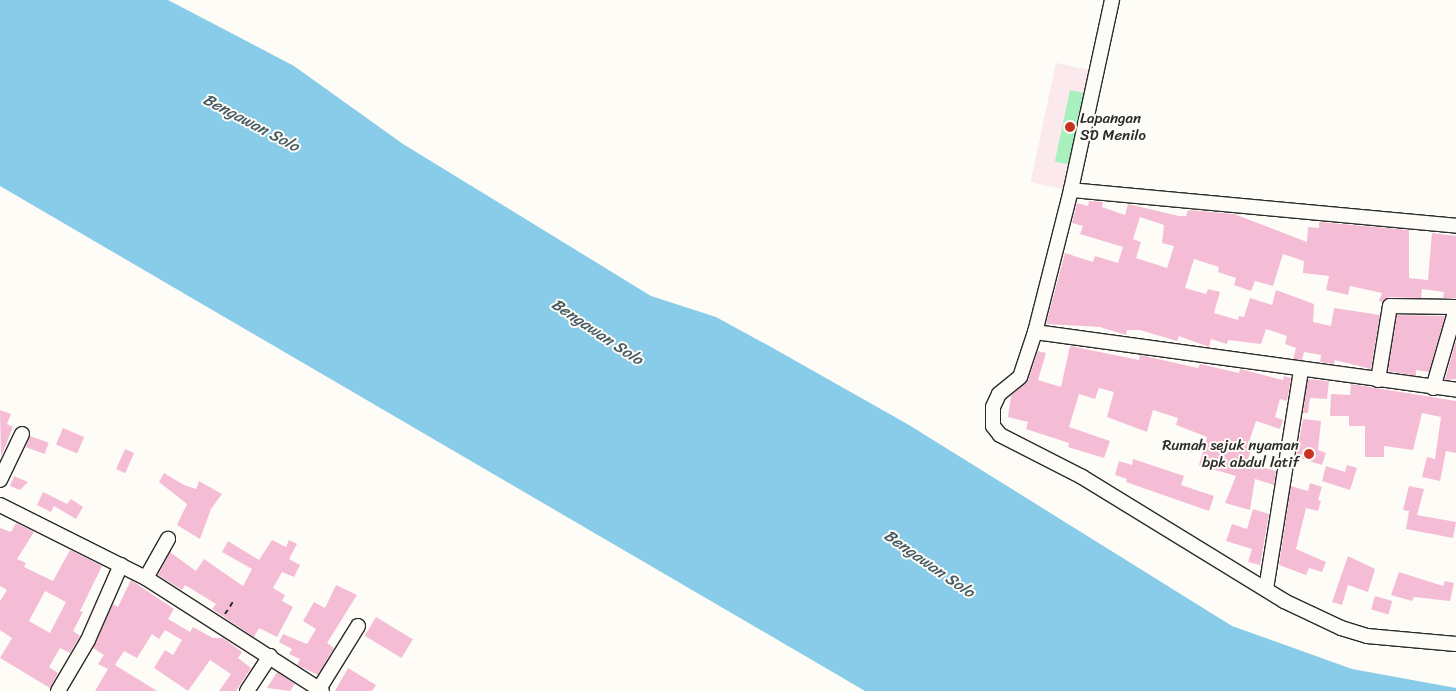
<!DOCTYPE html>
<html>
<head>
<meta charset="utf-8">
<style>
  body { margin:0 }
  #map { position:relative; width:1456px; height:691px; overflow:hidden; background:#fdfcf7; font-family:Sriracha,sans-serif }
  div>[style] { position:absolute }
  .built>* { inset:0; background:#fbe9ed; transform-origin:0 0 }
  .green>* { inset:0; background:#a8f1be; transform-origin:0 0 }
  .water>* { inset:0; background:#88cce9 }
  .building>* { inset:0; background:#f5bdd5; transform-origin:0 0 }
  .path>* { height:2px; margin-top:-1px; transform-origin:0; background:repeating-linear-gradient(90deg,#2b2b2b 0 5px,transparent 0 9px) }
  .roads { filter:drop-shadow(1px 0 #2b2b2b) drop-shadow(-1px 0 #2b2b2b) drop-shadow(0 1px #2b2b2b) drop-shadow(0 -1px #2b2b2b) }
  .minor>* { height:14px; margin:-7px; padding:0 7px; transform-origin:7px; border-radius:7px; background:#fdfcf7 }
  .dots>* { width:14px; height:14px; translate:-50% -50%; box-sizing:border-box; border:2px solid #fdfcf7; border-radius:50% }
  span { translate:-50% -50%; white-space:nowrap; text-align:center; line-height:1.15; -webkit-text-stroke:4px #fdfcf7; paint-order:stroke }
  .poi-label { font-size:15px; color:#2b2b2b }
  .left { translate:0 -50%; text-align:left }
  .right { translate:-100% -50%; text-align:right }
  .water-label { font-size:16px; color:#475b64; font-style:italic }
</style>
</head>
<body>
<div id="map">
  <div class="built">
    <i style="left:1056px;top:63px;width:39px;height:122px;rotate:12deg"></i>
  </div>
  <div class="green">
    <i style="left:1070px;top:90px;width:14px;height:73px;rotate:12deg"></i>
  </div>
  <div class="water">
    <i style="clip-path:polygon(0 0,168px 0,294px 66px,403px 144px,651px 296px,716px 317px,771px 347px,909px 425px,1232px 626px,1352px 669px,1456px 688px,1456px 691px,865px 691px,0 186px)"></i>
  </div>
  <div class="building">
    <i style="clip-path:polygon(evenodd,1089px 201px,1103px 202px,1102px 207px,1125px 215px,1128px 204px,1179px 216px,1186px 216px,1188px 210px,1234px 214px,1307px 242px,1308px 227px,1319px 228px,1319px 222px,1409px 230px,1409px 278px,1428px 280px,1432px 233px,1456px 236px,1456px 298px,1443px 298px,1444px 292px,1422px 289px,1421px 298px,1390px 297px,1382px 302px,1379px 301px,1382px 293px,1350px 286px,1348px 295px,1326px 290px,1329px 276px,1303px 273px,1304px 261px,1283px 254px,1273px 286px,1255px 281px,1251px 291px,1234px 285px,1236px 278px,1218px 272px,1219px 267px,1194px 259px,1185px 288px,1206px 294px,1208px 289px,1220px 292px,1214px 313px,1238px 320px,1239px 316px,1244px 317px,1250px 298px,1272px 305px,1276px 290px,1314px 304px,1313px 322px,1331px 326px,1334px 308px,1380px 315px,1371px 369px,1335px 360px,1334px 364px,1320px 362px,1321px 355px,1304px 352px,1302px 360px,1293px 359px,1296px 348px,1285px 344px,1287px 336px,1266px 329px,1261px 344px,1228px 340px,1227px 344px,1211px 339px,1209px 347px,1179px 336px,1177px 341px,1140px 330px,1127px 330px,1126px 335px,1100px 327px,1046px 324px,1065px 253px,1093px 262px,1095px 256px,1118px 263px,1123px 247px,1080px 234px,1083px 226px,1072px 223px,1077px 203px,1088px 206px,1089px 201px,1140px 217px,1164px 225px,1162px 243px,1174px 246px,1167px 268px,1136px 258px,1141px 242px,1133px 239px,1140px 217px)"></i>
    <i style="clip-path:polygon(1397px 315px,1445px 316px,1429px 372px,1416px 370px,1416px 376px,1388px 371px)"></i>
    <i style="clip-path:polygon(1456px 340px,1456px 379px,1445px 380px)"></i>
    <i style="clip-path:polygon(1070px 346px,1139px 360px,1140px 355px,1198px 368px,1200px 364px,1239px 373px,1240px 369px,1283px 380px,1284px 376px,1291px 378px,1287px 401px,1280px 399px,1275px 417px,1283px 420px,1280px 429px,1256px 421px,1247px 448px,1251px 449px,1247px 463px,1276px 471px,1274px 485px,1255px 479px,1250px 510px,1225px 503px,1236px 476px,1199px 465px,1207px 437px,1176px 425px,1178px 418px,1153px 410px,1147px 432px,1107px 417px,1114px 392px,1099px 388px,1095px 399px,1079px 394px,1069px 427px,1110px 441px,1104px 458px,1068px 447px,1069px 443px,1026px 429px,1028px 422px,1008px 417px,1011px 396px,1028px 380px,1038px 351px,1046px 353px,1038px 380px,1061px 387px)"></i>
    <i style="clip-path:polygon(1308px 379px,1329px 381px,1327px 399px,1310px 398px,1308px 413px,1303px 413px)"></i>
    <i style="clip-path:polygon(1351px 384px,1456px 401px,1456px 453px,1446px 451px,1440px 481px,1422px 477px,1427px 457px,1435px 459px,1441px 417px,1422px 413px,1413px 450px,1384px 446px,1384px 457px,1365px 457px,1365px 426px,1349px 426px,1349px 416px,1330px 416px,1331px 394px,1350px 395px)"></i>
    <i style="clip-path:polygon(0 410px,11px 414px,7px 424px,13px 427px,1px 457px)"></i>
    <i style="clip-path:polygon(1303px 419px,1321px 421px,1318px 450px,1326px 453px,1322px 465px,1296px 457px)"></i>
    <i style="left:63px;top:428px;width:23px;height:18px;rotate:23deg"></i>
    <i style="left:30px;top:436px;width:20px;height:12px;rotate:20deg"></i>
    <i style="left:125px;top:449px;width:10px;height:22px;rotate:24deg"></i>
    <i style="clip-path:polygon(1133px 459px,1184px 476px,1181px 485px,1214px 496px,1209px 511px,1126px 482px,1127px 479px,1115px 475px,1119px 461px,1132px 465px)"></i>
    <i style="clip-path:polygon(1347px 465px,1357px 468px,1350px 490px,1322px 481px,1326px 466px,1345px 472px)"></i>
    <i style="clip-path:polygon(164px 473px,184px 485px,196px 489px,199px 481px,222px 494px,211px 509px,200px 539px,177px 525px,187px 504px,159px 482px)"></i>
    <i style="clip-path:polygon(14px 476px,28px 482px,20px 490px,10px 486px)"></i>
    <i style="clip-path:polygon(1310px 483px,1322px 487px,1318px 500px,1321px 501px,1318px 511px,1306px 508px,1296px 549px,1326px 562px,1322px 572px,1309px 568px,1306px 575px,1279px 565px,1291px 486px,1308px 491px)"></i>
    <i style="clip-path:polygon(1409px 486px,1424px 489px,1417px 515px,1456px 522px,1453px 538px,1406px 529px,1409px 511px,1403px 510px)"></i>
    <i style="clip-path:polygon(43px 492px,67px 504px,71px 499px,83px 507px,76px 519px,54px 506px,51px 512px,37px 505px)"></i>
    <i style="clip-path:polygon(1253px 509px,1269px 514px,1260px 565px,1248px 562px,1252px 549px,1226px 541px,1232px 524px,1247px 529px)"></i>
    <i style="clip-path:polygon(evenodd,16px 523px,34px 532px,17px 559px,26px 563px,24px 567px,53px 581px,70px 550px,102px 566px,80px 611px,83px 612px,73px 631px,80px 636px,70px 653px,60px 648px,49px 667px,58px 673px,50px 688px,0 658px,12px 638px,0 630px,0 601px,7px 590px,0 586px,0 528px,11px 532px,16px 523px,45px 591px,66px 602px,50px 633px,29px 621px,45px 591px)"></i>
    <i style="clip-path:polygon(272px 540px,286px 547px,289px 540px,297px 544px,289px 559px,300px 565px,294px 577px,282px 572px,273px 588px,285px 595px,282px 601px,293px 607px,277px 637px,259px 628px,254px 637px,212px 609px,216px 604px,185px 585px,182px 590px,158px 575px,170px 552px,196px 571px,204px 559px,243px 586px,252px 569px,222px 552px,228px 541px,259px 560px)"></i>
    <i style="clip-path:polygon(1348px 556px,1375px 569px,1368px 592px,1348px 585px,1342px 605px,1332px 602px)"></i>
    <i style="clip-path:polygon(1399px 572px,1443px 586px,1445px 581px,1454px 583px,1450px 601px,1414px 597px,1412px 601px,1391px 595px)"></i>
    <i style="clip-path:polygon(131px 580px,174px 609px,168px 619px,190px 632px,193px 627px,213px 638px,223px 638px,242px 652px,238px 658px,251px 668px,236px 691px,219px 691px,231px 674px,210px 660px,188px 691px,154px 668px,165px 650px,173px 655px,182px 640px,165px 630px,159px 639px,152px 634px,137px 658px,124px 651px,115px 665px,157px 691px,95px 691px,108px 669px,98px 664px,104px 655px,93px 648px,113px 604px,118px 607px)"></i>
    <i style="clip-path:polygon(336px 585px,357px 595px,327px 643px,334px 648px,318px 675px,297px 665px,300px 659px,289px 654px,292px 649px,279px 642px,283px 634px,307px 644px,316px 629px,303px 621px,314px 602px,325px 608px)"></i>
    <i style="left:1375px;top:596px;width:18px;height:14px;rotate:16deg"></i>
    <i style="left:376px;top:617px;width:43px;height:22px;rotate:31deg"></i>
    <i style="clip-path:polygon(348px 668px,376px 685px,372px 691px,335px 691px)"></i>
    <i style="clip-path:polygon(277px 672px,295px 684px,290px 691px,267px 688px)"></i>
  </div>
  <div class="path">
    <i style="left:225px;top:614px;width:17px;rotate:-57deg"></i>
  </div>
  <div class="roads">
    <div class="minor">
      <i style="left:1112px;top:0;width:194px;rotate:102.2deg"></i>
      <i style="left:1071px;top:190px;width:387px;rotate:5.3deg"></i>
      <i style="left:1071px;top:190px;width:146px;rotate:104.2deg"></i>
      <i style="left:1035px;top:332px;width:425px;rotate:7.8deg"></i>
      <i style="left:1035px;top:332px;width:47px;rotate:108.4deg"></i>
      <i style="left:1020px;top:377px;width:27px;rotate:141deg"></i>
      <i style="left:999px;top:394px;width:14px;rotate:115deg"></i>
      <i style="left:993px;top:407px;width:19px;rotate:90deg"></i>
      <i style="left:993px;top:426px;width:11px;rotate:52deg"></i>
      <i style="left:1000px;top:435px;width:92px;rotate:27.1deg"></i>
      <i style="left:1082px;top:477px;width:237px;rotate:31.5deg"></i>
      <i style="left:1284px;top:601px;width:63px;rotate:25.3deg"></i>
      <i style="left:1341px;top:628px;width:27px;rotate:17deg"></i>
      <i style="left:1367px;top:636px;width:89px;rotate:5.1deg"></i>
      <i style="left:1378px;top:380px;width:75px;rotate:-80.8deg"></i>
      <i style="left:1390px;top:306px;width:66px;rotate:0.9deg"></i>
      <i style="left:1433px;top:388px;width:82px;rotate:-73.8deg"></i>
      <i style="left:0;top:480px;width:51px;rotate:-64.4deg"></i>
      <i style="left:0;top:505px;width:163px;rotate:26.6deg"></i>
      <i style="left:146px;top:578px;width:209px;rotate:32.7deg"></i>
      <i style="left:146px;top:578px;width:45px;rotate:-60.6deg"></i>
      <i style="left:1266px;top:589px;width:222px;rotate:-80.9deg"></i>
      <i style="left:319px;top:689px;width:74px;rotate:-58.2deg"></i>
      <i style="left:58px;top:691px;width:59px;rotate:-59.5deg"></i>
      <i style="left:88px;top:640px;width:82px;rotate:-66.3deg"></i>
      <i style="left:247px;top:691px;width:42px;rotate:-56.7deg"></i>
    </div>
  </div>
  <div class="dots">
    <i style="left:1070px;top:127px;background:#c8321e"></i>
    <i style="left:1309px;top:454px;background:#c8321e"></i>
  </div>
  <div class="poi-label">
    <span class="left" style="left:1080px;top:127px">Lapangan<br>SD Menilo</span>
    <span class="right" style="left:1299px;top:454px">Rumah sejuk nyaman<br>bpk abdul latif</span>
  </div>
  <div class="water-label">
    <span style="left:251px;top:123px;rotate:28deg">Bengawan Solo</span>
    <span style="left:597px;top:332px;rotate:34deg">Bengawan Solo</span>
    <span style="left:929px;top:564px;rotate:35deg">Bengawan Solo</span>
  </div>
</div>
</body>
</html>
